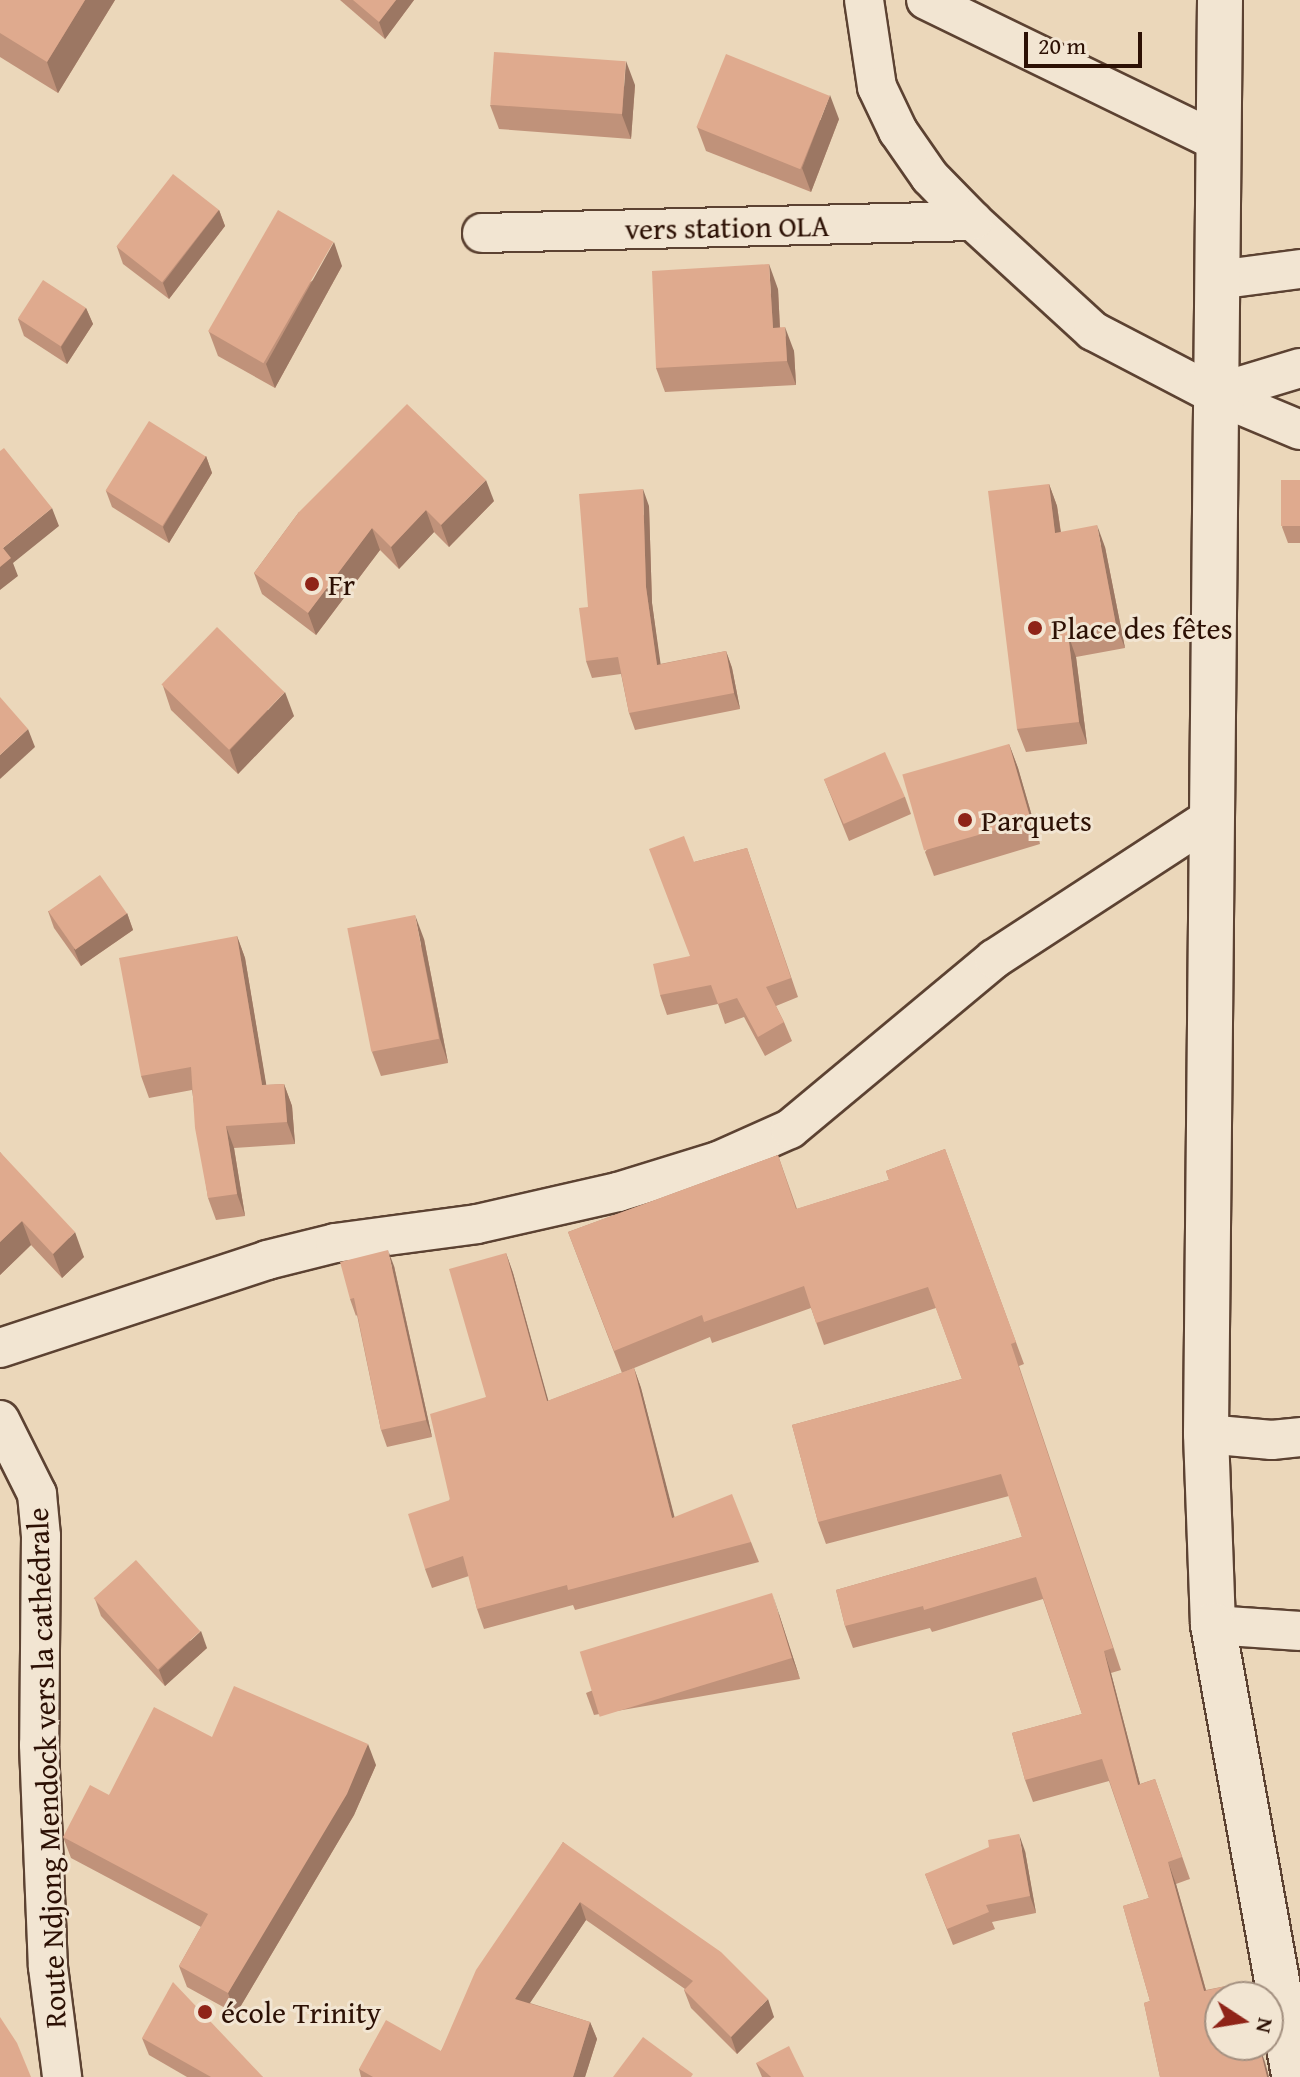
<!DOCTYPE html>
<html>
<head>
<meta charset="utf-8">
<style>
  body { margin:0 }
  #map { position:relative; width:1300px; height:2077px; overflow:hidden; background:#ebd7ba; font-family:"Gentium Book Plus",serif }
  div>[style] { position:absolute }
  .roads { filter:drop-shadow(2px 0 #5c4232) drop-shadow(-2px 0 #5c4232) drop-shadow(0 2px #5c4232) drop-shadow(0 -2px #5c4232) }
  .street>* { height:38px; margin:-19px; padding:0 19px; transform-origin:19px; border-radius:19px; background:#f2e5d2 }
  .secondary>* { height:44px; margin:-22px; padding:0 22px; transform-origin:22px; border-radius:22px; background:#f2e5d2 }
  .wall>* { inset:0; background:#c0927a }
  .shaded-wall>* { inset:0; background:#9c7763 }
  .building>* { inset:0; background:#dfaa8e; transform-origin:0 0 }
  .dots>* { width:22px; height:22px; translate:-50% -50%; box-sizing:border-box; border:4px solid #f2e5d2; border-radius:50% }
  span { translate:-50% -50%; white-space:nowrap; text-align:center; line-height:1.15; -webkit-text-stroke:6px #f2e5d2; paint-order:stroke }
  .street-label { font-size:30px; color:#2c1004 }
  .poi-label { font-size:30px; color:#2c1004 }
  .left { translate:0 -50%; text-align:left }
  .north { position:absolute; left:1204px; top:1981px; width:80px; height:80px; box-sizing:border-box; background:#f2e5d2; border:2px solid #a39080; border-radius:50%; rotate:102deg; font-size:22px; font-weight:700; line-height:32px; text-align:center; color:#2c1004 }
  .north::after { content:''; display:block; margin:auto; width:28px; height:36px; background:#8f2418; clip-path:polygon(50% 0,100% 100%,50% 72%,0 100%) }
  .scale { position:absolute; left:1024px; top:32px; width:118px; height:36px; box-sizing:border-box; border:4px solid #2c1004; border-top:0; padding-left:10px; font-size:24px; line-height:28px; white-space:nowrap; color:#2c1004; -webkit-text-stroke:6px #f2e5d2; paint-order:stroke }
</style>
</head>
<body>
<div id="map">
  <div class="roads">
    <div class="street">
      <i style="left:864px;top:0;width:88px;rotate:81.5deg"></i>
      <i style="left:877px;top:87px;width:49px;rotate:64.5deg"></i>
      <i style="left:898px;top:131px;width:56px;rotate:55.2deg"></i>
      <i style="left:930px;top:177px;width:62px;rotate:45.7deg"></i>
      <i style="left:973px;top:221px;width:163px;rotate:42.5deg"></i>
      <i style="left:1093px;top:331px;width:136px;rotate:27.5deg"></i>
      <i style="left:1214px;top:394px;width:93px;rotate:22.7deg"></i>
      <i style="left:926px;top:0;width:327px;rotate:25.9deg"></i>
      <i style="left:482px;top:233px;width:491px;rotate:-1.4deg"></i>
      <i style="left:1217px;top:280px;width:84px;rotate:-7.5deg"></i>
      <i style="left:1214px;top:394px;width:90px;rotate:-16.8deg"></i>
      <i style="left:0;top:1348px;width:281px;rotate:-18.2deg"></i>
      <i style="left:267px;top:1260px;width:70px;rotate:-14deg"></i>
      <i style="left:335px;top:1243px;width:143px;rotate:-7.6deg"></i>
      <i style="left:477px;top:1224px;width:145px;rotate:-12.8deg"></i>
      <i style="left:618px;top:1192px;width:105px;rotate:-17.2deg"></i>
      <i style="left:718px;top:1161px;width:79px;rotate:-24deg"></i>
      <i style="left:790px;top:1129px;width:266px;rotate:-39.8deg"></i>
      <i style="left:994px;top:959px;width:258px;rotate:-33.1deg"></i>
      <i style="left:0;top:1420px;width:83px;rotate:63.4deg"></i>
      <i style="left:37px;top:1494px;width:42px;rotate:84.6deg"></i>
      <i style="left:41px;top:1536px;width:209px;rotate:90.5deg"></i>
      <i style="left:39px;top:1745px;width:222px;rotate:87.7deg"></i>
      <i style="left:48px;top:1967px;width:111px;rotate:82.7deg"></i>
      <i style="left:1206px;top:1434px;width:66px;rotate:5.2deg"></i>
      <i style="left:1272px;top:1440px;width:28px;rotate:-6deg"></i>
      <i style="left:1213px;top:1625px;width:87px;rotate:3.9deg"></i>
    </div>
    <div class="secondary">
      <i style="left:1220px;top:0;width:1434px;rotate:90.56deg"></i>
      <i style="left:1206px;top:1434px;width:191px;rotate:87.9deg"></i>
      <i style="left:1213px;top:1625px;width:459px;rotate:79.8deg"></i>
    </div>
  </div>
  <div class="wall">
    <i style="clip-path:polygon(0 0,115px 0,58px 93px,0 57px)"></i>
    <i style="clip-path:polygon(340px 0,414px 0,385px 39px)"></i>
    <i style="clip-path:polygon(635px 85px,631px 139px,499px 129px,490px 105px)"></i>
    <i style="clip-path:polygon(839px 119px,811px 192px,706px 151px,697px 127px)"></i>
    <i style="clip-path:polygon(219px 210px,225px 226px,169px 299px,123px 264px,117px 247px)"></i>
    <i style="clip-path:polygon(342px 266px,275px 388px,218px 356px,209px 332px)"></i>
    <i style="clip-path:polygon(778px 289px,780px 327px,794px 351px,796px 385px,665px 392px,656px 368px)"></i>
    <i style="clip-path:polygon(86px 308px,93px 324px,67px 364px,24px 336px,18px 319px)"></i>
    <i style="clip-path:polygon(206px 456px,212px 473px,169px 543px,112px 507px,106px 491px)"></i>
    <i style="clip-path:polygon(1300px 480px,1300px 543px,1288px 543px,1282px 527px)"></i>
    <i style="clip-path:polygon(1049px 484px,1057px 506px,1061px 532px,1105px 547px,1125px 648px,1076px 657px,1087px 744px,1026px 752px,1017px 729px)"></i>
    <i style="clip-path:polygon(494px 501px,449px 547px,434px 532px,399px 569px,380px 550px,316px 635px,262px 594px,254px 573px,299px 512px)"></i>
    <i style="clip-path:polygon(649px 506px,652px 603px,660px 664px,726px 651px,732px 668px,740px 709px,635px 730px,629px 713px,621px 674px,592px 678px,586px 661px,588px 607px)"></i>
    <i style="clip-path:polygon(163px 686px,294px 716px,238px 774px,171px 710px)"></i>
    <i style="clip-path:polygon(1009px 744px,1018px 768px,1040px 844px,934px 876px,925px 852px)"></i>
    <i style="clip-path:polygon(824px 779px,905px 797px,911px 814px,849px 841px)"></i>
    <i style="clip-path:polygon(747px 848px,798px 997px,776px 1006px,784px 1022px,792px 1041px,765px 1056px,744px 1017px,725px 1024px,718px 1004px,667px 1015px,660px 995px,690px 956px,694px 862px)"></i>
    <i style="clip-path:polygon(48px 911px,127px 913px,133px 930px,81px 966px,54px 928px)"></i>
    <i style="clip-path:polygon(237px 936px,245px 958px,266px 1085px,284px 1084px,292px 1106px,295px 1144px,234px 1148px,245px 1216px,216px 1220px,208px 1198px,192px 1090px,149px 1098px,141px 1076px)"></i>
    <i style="clip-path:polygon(424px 939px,448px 1063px,381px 1076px,372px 1052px)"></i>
    <i style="clip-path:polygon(945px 1149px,1024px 1364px,1019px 1366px,1121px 1670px,1111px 1673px,1140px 1784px,1155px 1779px,1190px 1879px,1176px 1884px,1206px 1990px,1226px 1986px,1230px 1997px,1220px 1997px,1220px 2045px,1259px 2045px,1269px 2077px,1160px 2077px,1144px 2003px,1150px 2001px,1123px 1906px,1149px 1898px,1109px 1781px,1033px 1802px,1025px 1780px,1012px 1733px,1082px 1714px,1043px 1599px,932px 1632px,930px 1628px,853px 1648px,845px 1626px,836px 1590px,1022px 1537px,1009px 1496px,826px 1544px,818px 1522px,792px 1425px,962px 1379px,936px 1308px,824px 1345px,811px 1308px,712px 1343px,710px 1337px,622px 1373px,568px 1232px,778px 1155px,797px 1209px,889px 1180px,886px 1171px)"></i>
    <i style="clip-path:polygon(0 1152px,84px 1257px,62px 1278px,31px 1245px,0 1275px)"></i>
    <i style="clip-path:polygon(506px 1253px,513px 1273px,548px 1401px,634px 1368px,641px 1388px,674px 1517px,751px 1542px,759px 1562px,575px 1610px,573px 1605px,484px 1629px,477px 1609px,469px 1576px,432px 1588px,425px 1569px,486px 1397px)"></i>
    <i style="clip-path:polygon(394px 1266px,432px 1437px,387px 1447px,381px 1430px,357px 1315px,356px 1316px,350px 1299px)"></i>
    <i style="clip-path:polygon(95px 1599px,207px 1648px,165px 1686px,101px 1616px)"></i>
    <i style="clip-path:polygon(779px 1614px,800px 1679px,594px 1715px,586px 1693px)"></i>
    <i style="clip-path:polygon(212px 1737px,376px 1765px,354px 1815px,236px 2014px,187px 1987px,179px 1966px,201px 1927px,71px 1858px,63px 1837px,109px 1795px)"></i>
    <i style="clip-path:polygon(563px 1842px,774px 2017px,737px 2054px,691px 2008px,684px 1990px,685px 1989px,586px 1920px,530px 2003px,590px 2022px,597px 2039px,585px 2077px,361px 2077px,359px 2069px,441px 2051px)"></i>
    <i style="clip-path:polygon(1025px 1851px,1036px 1913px,992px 1922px,995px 1929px,953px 1945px,925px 1874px)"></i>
    <i style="clip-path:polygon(142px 2038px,263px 2077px,187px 2077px,149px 2055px)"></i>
    <i style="clip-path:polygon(756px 2063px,804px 2077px,762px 2077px)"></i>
  </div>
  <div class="shaded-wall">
    <i style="clip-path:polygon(85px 0,115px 0,58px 93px,47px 62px)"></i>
    <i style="clip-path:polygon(396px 0,414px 0,385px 39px,379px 22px)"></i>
    <i style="clip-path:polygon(626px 61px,635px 85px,631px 139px,622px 115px)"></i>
    <i style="clip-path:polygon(830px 95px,839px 119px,811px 192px,802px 168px)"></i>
    <i style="clip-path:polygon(219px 210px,225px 226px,169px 299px,163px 283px)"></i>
    <i style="clip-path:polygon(334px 242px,342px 266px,275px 388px,266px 364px)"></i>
    <i style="clip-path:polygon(769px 264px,778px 289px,781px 352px,773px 328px)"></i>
    <i style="clip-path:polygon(86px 308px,93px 324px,67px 364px,61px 347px)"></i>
    <i style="clip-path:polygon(785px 327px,794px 351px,796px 385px,787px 361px)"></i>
    <i style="clip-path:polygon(206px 456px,212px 473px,169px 543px,163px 527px)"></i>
    <i style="clip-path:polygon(486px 480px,494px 501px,449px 547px,441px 525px)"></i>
    <i style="clip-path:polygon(1049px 484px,1057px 506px,1064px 556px,1055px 533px)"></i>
    <i style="clip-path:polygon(643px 489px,649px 506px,652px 603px,663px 681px,657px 665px,646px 587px)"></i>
    <i style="clip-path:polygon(52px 508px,59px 526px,13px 563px,18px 576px,0 590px,0 567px,3px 548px)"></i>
    <i style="clip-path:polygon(426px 510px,434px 532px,399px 569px,391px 547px)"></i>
    <i style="clip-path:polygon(1097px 525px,1105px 547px,1125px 648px,1116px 625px)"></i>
    <i style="clip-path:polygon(372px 528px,380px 550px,316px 635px,308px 613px)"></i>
    <i style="clip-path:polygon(1068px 634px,1076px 657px,1087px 744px,1079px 722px)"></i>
    <i style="clip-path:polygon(726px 651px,732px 668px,740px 709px,734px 693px)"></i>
    <i style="clip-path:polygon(285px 692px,294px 716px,238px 774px,230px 750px)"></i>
    <i style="clip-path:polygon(28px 729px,35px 747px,0 779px,0 755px)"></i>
    <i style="clip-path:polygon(1009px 744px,1018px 768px,1040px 844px,1031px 820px)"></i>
    <i style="clip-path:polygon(127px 913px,133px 930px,81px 966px,74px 949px)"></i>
    <i style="clip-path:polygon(415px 915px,424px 939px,448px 1063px,440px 1039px)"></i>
    <i style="clip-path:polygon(237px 936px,245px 958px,270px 1107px,262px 1085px)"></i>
    <i style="clip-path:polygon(284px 1084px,292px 1106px,295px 1144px,287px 1122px)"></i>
    <i style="clip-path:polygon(226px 1126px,234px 1148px,245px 1216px,237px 1194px)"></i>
    <i style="clip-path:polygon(22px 1221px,31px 1245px,0 1275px,0 1242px)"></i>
    <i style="clip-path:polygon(75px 1232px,84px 1257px,62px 1278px,53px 1254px)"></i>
    <i style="clip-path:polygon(388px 1250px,394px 1266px,432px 1437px,426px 1420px)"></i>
    <i style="clip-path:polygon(506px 1253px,513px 1273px,554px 1421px,547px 1401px)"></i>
    <i style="clip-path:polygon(634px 1368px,641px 1388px,680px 1538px,672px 1518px)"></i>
    <i style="clip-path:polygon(772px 1593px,779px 1614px,800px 1679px,792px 1658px)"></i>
    <i style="clip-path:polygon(201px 1631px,207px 1648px,165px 1686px,159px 1670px)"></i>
    <i style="clip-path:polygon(1104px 1651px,1111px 1673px,1146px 1807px,1138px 1785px)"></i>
    <i style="clip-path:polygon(368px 1744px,376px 1765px,354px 1815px,236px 2014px,228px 1993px)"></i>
    <i style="clip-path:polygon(1019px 1834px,1025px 1851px,1036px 1913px,1030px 1896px)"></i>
    <i style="clip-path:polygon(1168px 1862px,1176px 1884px,1212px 2012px,1204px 1991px)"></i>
    <i style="clip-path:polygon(580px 1902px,586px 1920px,521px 2016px,515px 1999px)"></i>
    <i style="clip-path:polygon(768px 1999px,774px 2017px,737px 2054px,731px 2037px)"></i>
    <i style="clip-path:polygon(590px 2022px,597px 2039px,585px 2077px,573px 2077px)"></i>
    <i style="clip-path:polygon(1259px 2045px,1265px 2062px,1269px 2077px,1267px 2077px)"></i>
  </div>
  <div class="building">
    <i style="clip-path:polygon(0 0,85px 0,47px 62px,0 33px)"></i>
    <i style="clip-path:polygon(353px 0,396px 0,379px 22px)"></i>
    <i style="left:494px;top:52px;width:132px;height:53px;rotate:4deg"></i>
    <i style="left:726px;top:54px;width:112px;height:79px;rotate:22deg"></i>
    <i style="left:173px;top:174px;width:58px;height:92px;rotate:38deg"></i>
    <i style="left:278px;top:210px;width:64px;height:140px;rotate:30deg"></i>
    <i style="clip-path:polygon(769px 264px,773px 328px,785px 327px,787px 361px,656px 368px,652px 271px)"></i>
    <i style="left:43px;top:280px;width:51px;height:46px;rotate:33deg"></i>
    <i style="clip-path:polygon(407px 404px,486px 480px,441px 525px,426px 510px,391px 547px,372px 528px,308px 613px,254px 573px,299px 512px)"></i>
    <i style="left:149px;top:421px;width:67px;height:82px;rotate:32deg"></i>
    <i style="clip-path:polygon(4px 448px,52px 508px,3px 548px,11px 558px,0 567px,0 451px)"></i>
    <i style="left:1300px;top:480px;width:46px;height:19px;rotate:90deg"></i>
    <i style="clip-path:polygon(1049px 484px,1055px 533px,1097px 525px,1116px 625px,1068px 634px,1079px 722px,1017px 729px,988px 491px)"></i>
    <i style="clip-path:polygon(643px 489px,646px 587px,657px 665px,726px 651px,734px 693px,629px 713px,618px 657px,586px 661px,579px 608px,588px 607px,579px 494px)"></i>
    <i style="left:217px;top:627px;width:94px;height:80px;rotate:44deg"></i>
    <i style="clip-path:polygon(0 697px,28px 729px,0 755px)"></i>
    <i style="left:1009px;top:744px;width:79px;height:111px;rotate:74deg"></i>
    <i style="left:885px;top:752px;width:49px;height:67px;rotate:66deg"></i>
    <i style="clip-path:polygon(684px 836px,694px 862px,747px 848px,791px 978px,766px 987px,784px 1022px,758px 1037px,737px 998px,718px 1004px,711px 985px,660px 995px,653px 964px,690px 956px,649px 849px)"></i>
    <i style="left:100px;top:875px;width:47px;height:63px;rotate:55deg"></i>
    <i style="left:415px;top:915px;width:126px;height:69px;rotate:79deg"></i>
    <i style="clip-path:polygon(237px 936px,262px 1085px,284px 1084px,287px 1122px,226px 1126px,237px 1194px,208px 1198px,195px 1128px,191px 1067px,141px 1076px,119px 958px)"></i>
    <i style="clip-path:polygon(945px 1149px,1016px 1342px,1011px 1344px,1113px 1648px,1104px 1651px,1138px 1785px,1155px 1779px,1182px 1857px,1168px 1862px,1204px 1991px,1226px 1986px,1228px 1997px,1220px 1997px,1220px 2045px,1259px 2045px,1267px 2077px,1160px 2077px,1144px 2003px,1150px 2001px,1123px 1906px,1149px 1898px,1102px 1759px,1025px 1780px,1012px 1733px,1082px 1714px,1036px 1577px,924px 1610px,923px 1606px,845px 1626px,836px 1590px,1022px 1537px,1001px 1474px,818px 1522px,792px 1425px,962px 1379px,928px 1287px,816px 1323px,804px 1286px,704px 1322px,702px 1315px,614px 1351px,568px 1232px,778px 1155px,796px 1209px,889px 1180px,886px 1171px)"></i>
    <i style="clip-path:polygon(0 1152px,75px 1232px,53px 1254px,22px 1221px,0 1242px)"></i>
    <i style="clip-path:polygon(388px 1250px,426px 1420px,381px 1430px,354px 1298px,350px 1299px,340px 1262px)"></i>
    <i style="clip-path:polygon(506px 1253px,547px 1401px,634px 1368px,672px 1518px,732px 1494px,751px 1542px,568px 1590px,567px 1585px,477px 1609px,463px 1556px,425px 1569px,408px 1514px,450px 1500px,430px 1414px,486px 1397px,449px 1269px)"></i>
    <i style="left:136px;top:1560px;width:96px;height:57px;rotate:48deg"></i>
    <i style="left:772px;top:1593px;width:68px;height:201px;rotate:73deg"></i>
    <i style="clip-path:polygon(234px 1686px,368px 1744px,347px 1794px,228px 1993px,179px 1966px,208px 1914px,63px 1837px,90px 1785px,109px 1795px,154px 1707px,212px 1737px)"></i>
    <i style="clip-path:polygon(1019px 1834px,1030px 1896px,986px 1905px,989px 1912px,947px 1929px,925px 1874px,989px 1847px,988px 1840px)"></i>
    <i style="clip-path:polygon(563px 1842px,721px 1952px,768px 1999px,731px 2037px,684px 1990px,693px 1981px,580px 1902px,515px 1999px,590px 2022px,573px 2077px,373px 2077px,359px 2069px,386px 2020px,441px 2051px,476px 1970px)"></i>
    <i style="clip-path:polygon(173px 1982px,263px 2077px,211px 2077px,142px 2038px)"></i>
    <i style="clip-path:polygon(0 2017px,17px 2043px,31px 2077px,0 2077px)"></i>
    <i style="clip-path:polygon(643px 2037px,693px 2074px,691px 2077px,613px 2077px)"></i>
    <i style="clip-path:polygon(789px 2046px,804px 2077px,771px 2077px,756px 2063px)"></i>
  </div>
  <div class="dots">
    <i style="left:312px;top:584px;background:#8f2418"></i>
    <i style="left:1035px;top:628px;background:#8f2418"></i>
    <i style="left:965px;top:820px;background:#8f2418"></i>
    <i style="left:205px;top:2012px;background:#8f2418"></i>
  </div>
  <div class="street-label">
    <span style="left:727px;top:227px;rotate:-1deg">vers station OLA</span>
    <span style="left:46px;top:1768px;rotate:-92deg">Route Ndjong Mendock vers la cathédrale</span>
  </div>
  <div class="poi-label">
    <span class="left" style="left:328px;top:584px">Fr</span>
    <span class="left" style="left:1051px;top:628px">Place des fêtes</span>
    <span class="left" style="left:981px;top:820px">Parquets</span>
    <span class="left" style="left:221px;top:2012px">école Trinity</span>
  </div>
  <div class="north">N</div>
  <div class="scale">20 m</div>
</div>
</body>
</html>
